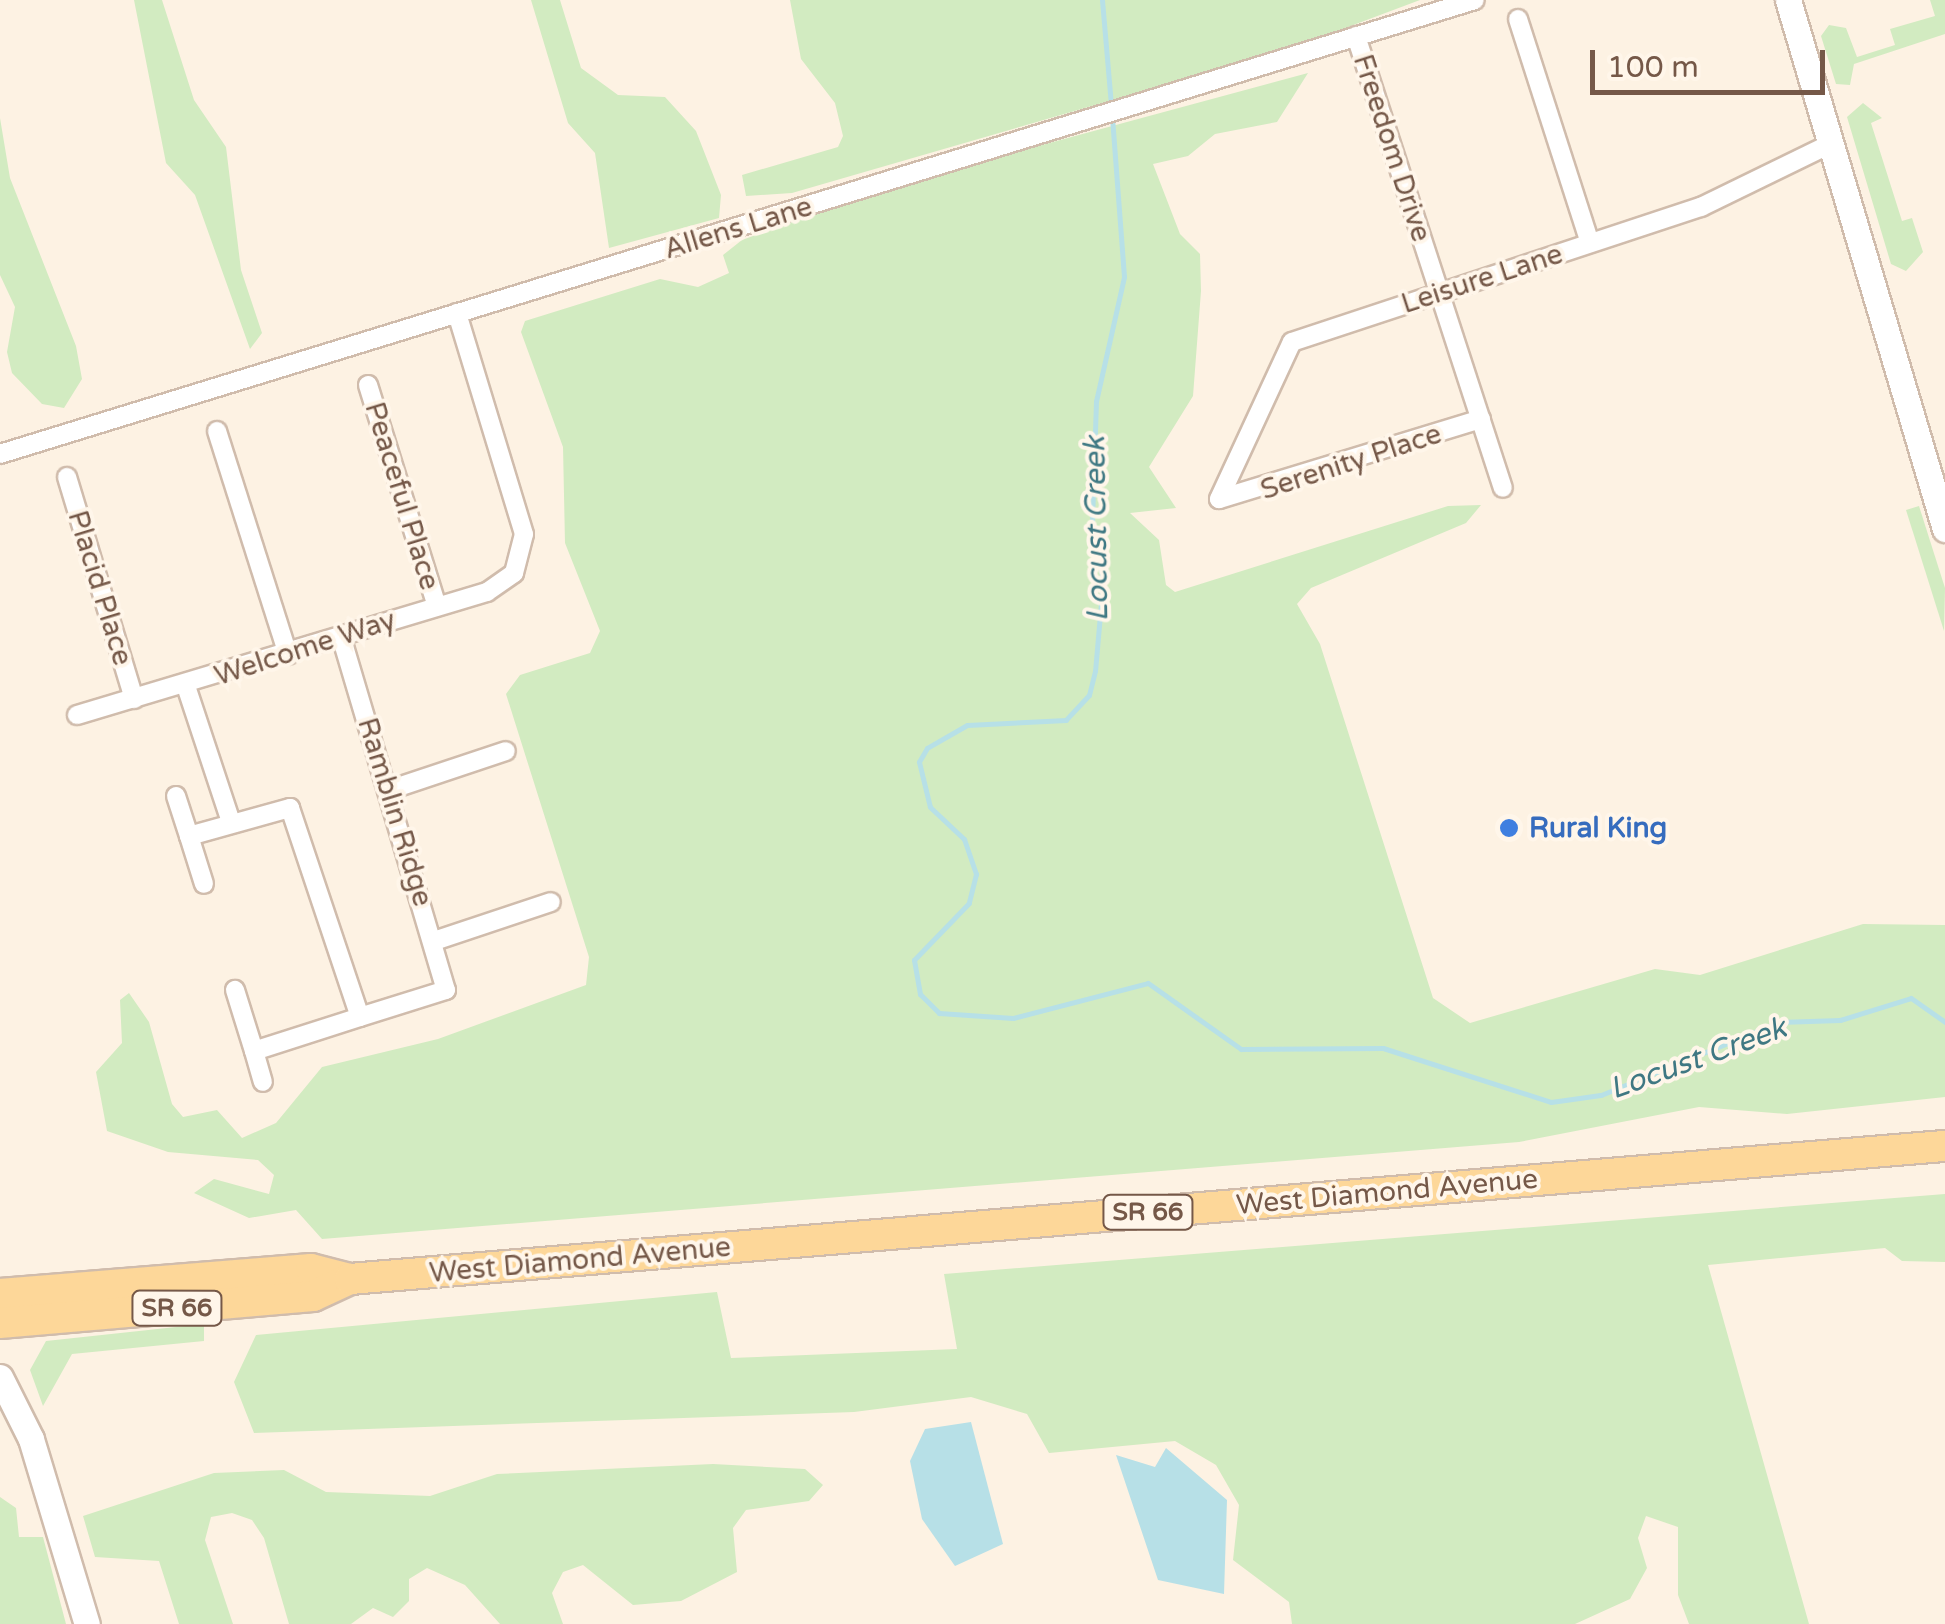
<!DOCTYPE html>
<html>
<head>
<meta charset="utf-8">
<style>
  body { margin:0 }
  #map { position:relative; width:1945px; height:1624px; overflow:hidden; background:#fdf2e3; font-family:"Varela Round",sans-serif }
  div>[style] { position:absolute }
  .green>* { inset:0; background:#d2ebc1 }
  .water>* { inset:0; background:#b7e0e7 }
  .stream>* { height:5px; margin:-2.5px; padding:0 2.5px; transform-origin:2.5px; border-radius:2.5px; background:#b7e0e7 }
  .roads { filter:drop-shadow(2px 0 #d0bcac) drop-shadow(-2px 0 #d0bcac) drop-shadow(0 2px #d0bcac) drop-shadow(0 -2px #d0bcac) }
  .street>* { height:18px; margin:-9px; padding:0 9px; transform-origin:9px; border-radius:9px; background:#fff }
  .secondary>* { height:25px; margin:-12.5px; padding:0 12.5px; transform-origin:12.5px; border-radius:12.5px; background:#fff }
  .primary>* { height:30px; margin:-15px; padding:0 15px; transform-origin:15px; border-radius:15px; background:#fdd799 }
  .dots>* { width:28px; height:28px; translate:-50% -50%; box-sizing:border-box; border:5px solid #fff6ea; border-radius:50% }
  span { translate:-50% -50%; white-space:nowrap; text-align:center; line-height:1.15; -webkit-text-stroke:8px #fff6ea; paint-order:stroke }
  .shield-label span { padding:2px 8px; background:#fff6ea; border:2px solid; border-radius:8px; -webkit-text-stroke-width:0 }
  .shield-label { font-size:25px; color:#755848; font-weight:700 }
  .street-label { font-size:28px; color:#755848 }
  .shop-label { font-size:28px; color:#366cbe; font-weight:700 }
  .left { translate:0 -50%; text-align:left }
  .water-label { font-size:30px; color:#3f7883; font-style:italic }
  .scale { position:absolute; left:1590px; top:50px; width:235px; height:45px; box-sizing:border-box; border:5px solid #755848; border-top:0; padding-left:12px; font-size:30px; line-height:35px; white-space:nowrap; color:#755848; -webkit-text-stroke:8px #fff6ea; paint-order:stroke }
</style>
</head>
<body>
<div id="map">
  <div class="green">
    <i style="clip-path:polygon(134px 0,162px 0,194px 100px,226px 147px,241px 270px,262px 333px,250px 349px,195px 195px,166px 163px)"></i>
    <i style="clip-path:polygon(531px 0,560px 0,581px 68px,618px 95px,665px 97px,696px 131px,721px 195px,719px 218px,609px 248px,595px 153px,568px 123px)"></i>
    <i style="clip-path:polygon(790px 0,1420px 0,1292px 48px,792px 193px,746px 196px,742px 175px,838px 147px,843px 136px,835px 103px,801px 59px)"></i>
    <i style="clip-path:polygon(1930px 0,1945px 0,1945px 34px,1854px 64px,1850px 85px,1836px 84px,1821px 36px,1829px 25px,1846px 28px,1857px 57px,1895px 45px,1890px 29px,1935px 16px)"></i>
    <i style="clip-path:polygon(1308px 73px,1277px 122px,1215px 134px,1188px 156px,1153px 164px,1180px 234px,1200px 254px,1201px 291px,1193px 396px,1149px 467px,1176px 508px,1130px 513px,1159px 540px,1166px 585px,1175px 592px,1448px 506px,1481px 505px,1466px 523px,1311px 588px,1297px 604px,1320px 644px,1433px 998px,1470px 1023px,1655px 969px,1700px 975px,1863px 924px,1945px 925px,1945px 1097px,1787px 1114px,1699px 1107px,1519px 1142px,322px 1239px,296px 1210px,249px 1218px,194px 1193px,214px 1179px,269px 1194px,274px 1175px,258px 1160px,168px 1152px,107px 1131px,96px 1072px,122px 1043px,120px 1000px,129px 993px,149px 1022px,172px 1104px,183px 1117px,217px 1110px,242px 1138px,276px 1123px,322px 1067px,438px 1039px,586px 985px,589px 957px,506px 694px,520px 675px,590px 653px,600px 631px,565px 543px,563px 447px,521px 332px,525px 321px,660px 279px,698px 287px,729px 273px,723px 255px,742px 240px,883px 188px)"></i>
    <i style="clip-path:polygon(1863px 103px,1882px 118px,1871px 123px,1902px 221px,1912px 218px,1923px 252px,1906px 271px,1891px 264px,1847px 117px)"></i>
    <i style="clip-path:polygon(0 118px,10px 178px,76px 346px,82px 379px,64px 408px,42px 404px,12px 373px,7px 352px,15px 307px,0 275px)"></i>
    <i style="clip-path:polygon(1919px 506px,1945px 588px,1944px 631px,1906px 510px)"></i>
    <i style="clip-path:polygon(1945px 1194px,1945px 1262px,1902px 1261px,1885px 1248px,1708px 1265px,1809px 1624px,1689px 1624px,1678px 1595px,1678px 1527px,1646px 1516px,1638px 1538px,1647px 1568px,1630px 1599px,1575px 1624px,1292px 1624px,1289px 1602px,1233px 1560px,1239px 1505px,1216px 1465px,1175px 1441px,1049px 1453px,1027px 1414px,971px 1397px,854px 1412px,254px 1433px,234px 1382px,256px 1335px,717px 1292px,731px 1358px,957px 1349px,944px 1274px)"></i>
    <i style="clip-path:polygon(204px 1324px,204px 1341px,72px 1354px,43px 1406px,30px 1370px,46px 1341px)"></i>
    <i style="clip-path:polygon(713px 1464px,805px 1469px,823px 1485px,809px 1501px,746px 1510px,733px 1528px,737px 1572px,681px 1601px,633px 1605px,583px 1565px,563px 1572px,552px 1593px,563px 1624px,500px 1624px,465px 1585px,427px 1568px,409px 1579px,409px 1601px,393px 1617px,373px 1608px,351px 1624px,289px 1624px,264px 1538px,252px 1520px,232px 1513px,211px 1517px,205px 1540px,233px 1624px,179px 1624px,159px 1561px,95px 1557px,83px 1516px,214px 1473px,284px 1470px,326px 1492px,430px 1496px,497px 1474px)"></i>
    <i style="clip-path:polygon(0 1497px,16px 1508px,19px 1537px,43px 1537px,66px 1624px,0 1624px)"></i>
  </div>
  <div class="water">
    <i style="clip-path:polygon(971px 1422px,1003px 1544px,955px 1566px,922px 1519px,910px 1461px,925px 1429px)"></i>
    <i style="clip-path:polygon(1166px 1448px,1227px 1500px,1224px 1594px,1158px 1580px,1116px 1455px,1155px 1467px)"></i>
  </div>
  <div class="stream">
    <i style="left:1102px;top:0;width:106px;rotate:85.1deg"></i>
    <i style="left:1112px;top:117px;width:160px;rotate:85.7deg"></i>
    <i style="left:1124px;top:277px;width:127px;rotate:102.7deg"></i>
    <i style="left:1096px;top:401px;width:121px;rotate:91.9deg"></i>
    <i style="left:1092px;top:522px;width:59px;rotate:79.3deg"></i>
    <i style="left:1103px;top:580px;width:91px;rotate:95deg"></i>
    <i style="left:1095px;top:671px;width:25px;rotate:104deg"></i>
    <i style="left:1089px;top:695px;width:34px;rotate:133deg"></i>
    <i style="left:1066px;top:720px;width:99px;rotate:177.1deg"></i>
    <i style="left:967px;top:725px;width:46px;rotate:150.1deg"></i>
    <i style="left:927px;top:748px;width:16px;rotate:120deg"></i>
    <i style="left:919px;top:762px;width:46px;rotate:76.3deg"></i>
    <i style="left:930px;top:807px;width:47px;rotate:43.3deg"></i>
    <i style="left:964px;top:839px;width:37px;rotate:71deg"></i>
    <i style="left:976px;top:874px;width:30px;rotate:104deg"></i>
    <i style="left:969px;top:903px;width:79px;rotate:134deg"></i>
    <i style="left:914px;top:960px;width:35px;rotate:80deg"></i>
    <i style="left:920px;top:994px;width:27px;rotate:45deg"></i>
    <i style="left:939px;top:1013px;width:74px;rotate:3.9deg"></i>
    <i style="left:1013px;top:1018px;width:139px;rotate:-14.5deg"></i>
    <i style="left:1148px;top:983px;width:114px;rotate:35.4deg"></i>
    <i style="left:1241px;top:1049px;width:142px;rotate:-0.4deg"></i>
    <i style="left:1383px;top:1048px;width:176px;rotate:17.8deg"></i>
    <i style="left:1551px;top:1102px;width:50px;rotate:-8deg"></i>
    <i style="left:1601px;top:1095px;width:192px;rotate:-22.3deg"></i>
    <i style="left:1779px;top:1022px;width:61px;rotate:-1.9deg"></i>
    <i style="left:1840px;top:1020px;width:74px;rotate:-17.2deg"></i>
    <i style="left:1911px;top:998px;width:42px;rotate:35.2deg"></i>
  </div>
  <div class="roads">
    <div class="street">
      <i style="left:1518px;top:19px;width:235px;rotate:72.2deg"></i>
      <i style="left:1356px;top:36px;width:475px;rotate:72deg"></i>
      <i style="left:368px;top:385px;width:232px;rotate:72.7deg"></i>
      <i style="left:1481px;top:419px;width:274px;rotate:163deg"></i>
      <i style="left:1219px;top:499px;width:173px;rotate:-65.1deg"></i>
      <i style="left:1292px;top:342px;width:431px;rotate:-18.3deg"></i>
      <i style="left:1701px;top:207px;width:144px;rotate:-26deg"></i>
      <i style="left:217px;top:431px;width:235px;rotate:72.4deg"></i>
      <i style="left:0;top:454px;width:1543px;rotate:-17.11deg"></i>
      <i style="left:67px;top:477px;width:232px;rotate:73.2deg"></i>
      <i style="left:341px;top:636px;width:369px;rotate:73.5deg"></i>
      <i style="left:446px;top:990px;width:90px;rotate:162.6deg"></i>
      <i style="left:186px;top:686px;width:143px;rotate:71.7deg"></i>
      <i style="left:77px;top:715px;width:428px;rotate:-16.7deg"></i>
      <i style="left:487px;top:592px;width:33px;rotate:-35deg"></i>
      <i style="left:514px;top:573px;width:40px;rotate:-75.6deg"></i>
      <i style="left:524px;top:534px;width:231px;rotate:-106.9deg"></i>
      <i style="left:389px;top:790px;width:123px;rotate:-18.4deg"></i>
      <i style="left:176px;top:796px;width:42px;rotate:72deg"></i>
      <i style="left:189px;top:836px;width:105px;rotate:-15.5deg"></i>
      <i style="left:290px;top:808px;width:220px;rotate:71.5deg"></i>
      <i style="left:360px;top:1017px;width:111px;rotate:162.2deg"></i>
      <i style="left:254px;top:1051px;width:64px;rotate:-107.3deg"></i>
      <i style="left:189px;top:836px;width:50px;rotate:72.6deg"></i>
      <i style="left:434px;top:941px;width:123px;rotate:-18.4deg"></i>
      <i style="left:254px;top:1051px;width:32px;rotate:74deg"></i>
    </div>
    <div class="secondary">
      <i style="left:1788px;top:0;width:552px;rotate:73.47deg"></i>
      <i style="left:0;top:1377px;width:69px;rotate:63.4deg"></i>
      <i style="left:31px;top:1439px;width:193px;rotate:73.2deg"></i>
    </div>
    <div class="primary">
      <i style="left:0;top:1294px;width:312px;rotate:-4.6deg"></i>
      <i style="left:311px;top:1269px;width:40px;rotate:14.4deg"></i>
      <i style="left:0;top:1323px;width:314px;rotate:-4.9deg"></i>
      <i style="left:313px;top:1296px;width:41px;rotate:-24.7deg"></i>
      <i style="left:350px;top:1279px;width:1601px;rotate:-4.77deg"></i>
    </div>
  </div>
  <div class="dots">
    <i style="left:1509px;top:828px;background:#3f7fe0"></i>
  </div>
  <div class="shield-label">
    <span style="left:1148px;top:1212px">SR 66</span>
    <span style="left:177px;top:1308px">SR 66</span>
  </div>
  <div class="street-label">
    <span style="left:1392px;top:148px;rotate:72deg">Freedom Drive</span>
    <span style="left:738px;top:228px;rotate:-17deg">Allens Lane</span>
    <span style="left:1482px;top:279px;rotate:-18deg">Leisure Lane</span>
    <span style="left:1351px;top:462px;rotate:-18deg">Serenity Place</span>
    <span style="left:402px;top:496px;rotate:73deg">Peaceful Place</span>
    <span style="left:100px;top:588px;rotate:73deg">Placid Place</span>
    <span style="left:305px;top:648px;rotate:-18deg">Welcome Way</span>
    <span style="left:395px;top:812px;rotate:73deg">Ramblin Ridge</span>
    <span style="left:1387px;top:1192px;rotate:-5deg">West Diamond Avenue</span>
    <span style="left:580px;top:1260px;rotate:-5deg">West Diamond Avenue</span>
  </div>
  <div class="shop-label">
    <span class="left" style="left:1529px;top:828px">Rural King</span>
  </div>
  <div class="water-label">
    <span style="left:1097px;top:529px;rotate:-91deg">Locust Creek</span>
    <span style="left:1698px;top:1059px;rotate:-20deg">Locust Creek</span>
  </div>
  <div class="scale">100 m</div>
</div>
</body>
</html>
